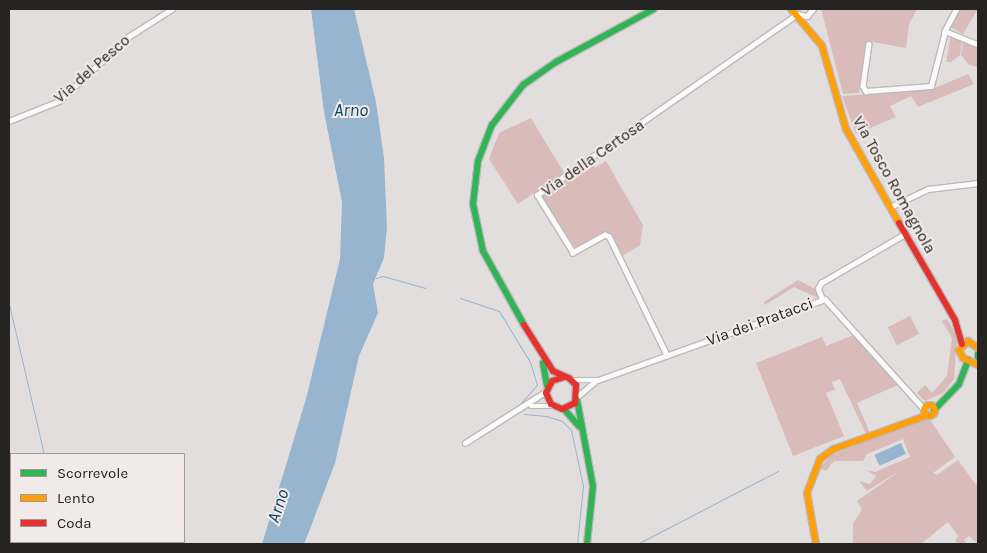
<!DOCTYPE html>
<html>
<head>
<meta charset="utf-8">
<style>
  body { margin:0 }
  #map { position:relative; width:987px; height:553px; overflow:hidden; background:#e3dede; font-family:Karla,sans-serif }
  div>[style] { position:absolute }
  .green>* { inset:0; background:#d9bbb9; transform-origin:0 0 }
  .water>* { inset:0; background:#97b5cf; transform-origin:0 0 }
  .stream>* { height:1px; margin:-0.5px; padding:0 0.5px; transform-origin:0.5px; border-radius:0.5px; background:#97b5cf }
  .roads { filter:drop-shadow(1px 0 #bdb9b9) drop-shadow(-1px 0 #bdb9b9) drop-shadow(0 1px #bdb9b9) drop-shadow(0 -1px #bdb9b9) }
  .street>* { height:4.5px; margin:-2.25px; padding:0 2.25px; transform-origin:2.25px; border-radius:2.25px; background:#fbfafa }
  .fast>* { height:6px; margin:-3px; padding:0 3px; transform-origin:3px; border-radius:3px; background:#30b455 }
  .slow>* { height:6px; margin:-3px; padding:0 3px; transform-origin:3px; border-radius:3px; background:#ff9f0a }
  .slow>.ring { margin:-3px; padding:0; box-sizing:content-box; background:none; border:6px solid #ff9f0a; border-radius:50% }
  .jam>* { height:6px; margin:-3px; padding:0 3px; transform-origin:3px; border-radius:3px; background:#e5322d }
  span { translate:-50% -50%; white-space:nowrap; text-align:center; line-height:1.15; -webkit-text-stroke:4px #f2eae9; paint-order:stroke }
  .street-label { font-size:16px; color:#262323 }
  .water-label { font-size:18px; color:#0b4367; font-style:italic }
  .frame { position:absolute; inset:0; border:10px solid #262323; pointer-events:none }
  .legend { position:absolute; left:10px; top:453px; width:175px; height:90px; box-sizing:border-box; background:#f2eae9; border:1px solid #a09a9a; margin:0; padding:6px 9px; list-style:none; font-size:15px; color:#262323 }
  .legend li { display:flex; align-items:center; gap:10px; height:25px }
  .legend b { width:25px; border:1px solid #a09a9a }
</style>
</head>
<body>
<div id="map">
  <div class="green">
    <i style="clip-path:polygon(821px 9px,917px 9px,909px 24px,906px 48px,867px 41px,859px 93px,843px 94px)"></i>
    <i style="clip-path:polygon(960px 9px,978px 9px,963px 34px,950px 27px)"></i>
    <i style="clip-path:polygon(951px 36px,962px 41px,960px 55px,951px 62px,946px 62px)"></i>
    <i style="clip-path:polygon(963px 42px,978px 48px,978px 67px,969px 65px,961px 55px)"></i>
    <i style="clip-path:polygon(968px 74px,974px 84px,918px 107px,911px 96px,890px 106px,896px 117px,856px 134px,842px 96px,930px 90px)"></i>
    <i style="clip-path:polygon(531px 118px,566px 176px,589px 161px,595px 168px,606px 161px,643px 225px,640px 245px,622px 256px,608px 232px,576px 249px,538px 190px,518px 204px,489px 159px,499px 133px)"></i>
    <i style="clip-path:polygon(798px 280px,815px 289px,818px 298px,794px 287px,765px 305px,764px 302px)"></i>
    <i style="left:910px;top:316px;width:20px;height:25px;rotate:63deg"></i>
    <i style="clip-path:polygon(947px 319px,957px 336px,954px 379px,943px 393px,925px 401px,917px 393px,925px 385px,932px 393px,947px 376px,952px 338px,942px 321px)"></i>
    <i style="clip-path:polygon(856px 334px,900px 384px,857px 403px,870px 433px,866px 434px,840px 379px,832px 382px,835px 390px,826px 393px,844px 436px,793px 456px,756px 363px,822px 337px,826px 346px)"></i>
    <i style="clip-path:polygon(919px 420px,930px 420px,955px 457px,933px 473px,937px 475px,958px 460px,976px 485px,978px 483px,978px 544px,969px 536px,964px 540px,967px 544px,958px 544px,955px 540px,958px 536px,948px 522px,921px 544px,853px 544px,853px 524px,862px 509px,857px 501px,901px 470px,867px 491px,859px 481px,870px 484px,876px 476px,866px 470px,875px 472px,910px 457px,903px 439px,867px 454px,863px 461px,834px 461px,826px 471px,820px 468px,822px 465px,832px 455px)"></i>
  </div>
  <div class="water">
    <i style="clip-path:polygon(311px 9px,354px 9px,376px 102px,384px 158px,387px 228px,384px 258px,373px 284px,378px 313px,359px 356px,335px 463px,308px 534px,304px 544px,262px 544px,306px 399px,340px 259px,342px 202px,324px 112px)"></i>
    <i style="left:901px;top:443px;width:12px;height:29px;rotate:66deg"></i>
  </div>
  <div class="stream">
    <i style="left:376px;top:278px;width:7px;rotate:-16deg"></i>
    <i style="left:383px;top:276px;width:44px;rotate:15.9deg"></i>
    <i style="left:460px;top:298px;width:41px;rotate:18.4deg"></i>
    <i style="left:499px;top:311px;width:60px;rotate:58.7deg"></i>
    <i style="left:530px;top:362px;width:24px;rotate:73deg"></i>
    <i style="left:537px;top:385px;width:27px;rotate:132deg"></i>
    <i style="left:9px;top:304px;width:154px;rotate:76.9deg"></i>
    <i style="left:524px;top:414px;width:22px;rotate:5deg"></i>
    <i style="left:546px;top:416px;width:17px;rotate:17deg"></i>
    <i style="left:562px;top:421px;width:13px;rotate:45deg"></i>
    <i style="left:571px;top:430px;width:57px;rotate:77.9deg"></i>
    <i style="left:583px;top:486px;width:58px;rotate:95.9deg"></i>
    <i style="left:65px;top:542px;width:2px;rotate:63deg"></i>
    <i style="left:637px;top:544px;width:159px;rotate:-27.4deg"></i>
  </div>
  <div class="roads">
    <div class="street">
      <i style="left:944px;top:32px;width:26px;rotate:-62deg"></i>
      <i style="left:869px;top:44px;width:42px;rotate:98.1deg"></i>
      <i style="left:863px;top:86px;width:6px;rotate:59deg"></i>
      <i style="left:866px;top:91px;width:65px;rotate:-4.4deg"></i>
      <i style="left:931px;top:86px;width:57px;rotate:-75.7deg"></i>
      <i style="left:945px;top:31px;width:35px;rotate:22deg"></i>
      <i style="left:9px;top:121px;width:54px;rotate:-21.8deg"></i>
      <i style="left:59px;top:101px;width:94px;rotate:-42.8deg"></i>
      <i style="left:128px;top:37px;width:52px;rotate:-32.5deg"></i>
      <i style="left:890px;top:207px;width:42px;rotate:-25.3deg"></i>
      <i style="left:928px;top:189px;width:50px;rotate:-6.8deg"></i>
      <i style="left:822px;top:299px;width:11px;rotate:-112deg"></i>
      <i style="left:818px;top:289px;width:7px;rotate:-63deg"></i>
      <i style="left:821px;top:283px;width:97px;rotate:-30.3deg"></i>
      <i style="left:667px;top:356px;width:132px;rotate:-116deg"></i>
      <i style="left:609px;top:237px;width:4px;rotate:-153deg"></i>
      <i style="left:605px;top:235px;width:37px;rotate:151deg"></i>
      <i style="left:573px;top:253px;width:68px;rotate:-121.8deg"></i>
      <i style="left:537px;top:195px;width:317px;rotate:-34.8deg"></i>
      <i style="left:797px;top:14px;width:10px;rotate:11deg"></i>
      <i style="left:807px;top:16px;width:9px;rotate:-49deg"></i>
      <i style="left:573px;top:380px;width:25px"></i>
      <i style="left:598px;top:380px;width:241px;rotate:-19.6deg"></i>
      <i style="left:825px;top:299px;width:148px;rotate:48deg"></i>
      <i style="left:577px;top:397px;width:23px;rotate:-41deg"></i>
      <i style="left:531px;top:406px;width:21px"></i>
      <i style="left:465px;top:443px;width:95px;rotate:-32.5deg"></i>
    </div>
    <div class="fast">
      <i style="left:524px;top:325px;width:85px;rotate:-119deg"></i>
      <i style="left:483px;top:251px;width:48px;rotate:-102deg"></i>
      <i style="left:473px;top:204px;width:43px;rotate:-83.4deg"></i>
      <i style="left:478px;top:161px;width:39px;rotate:-69deg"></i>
      <i style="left:492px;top:125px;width:51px;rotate:-52.2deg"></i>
      <i style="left:523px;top:85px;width:40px;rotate:-34.9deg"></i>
      <i style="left:556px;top:62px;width:111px;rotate:-28.4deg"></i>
      <i style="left:978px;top:354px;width:3px;rotate:90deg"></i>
      <i style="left:543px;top:363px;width:23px;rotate:80deg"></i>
      <i style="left:577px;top:400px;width:87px;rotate:79.5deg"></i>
      <i style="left:593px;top:486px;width:58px;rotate:95.9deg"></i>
      <i style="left:564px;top:409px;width:23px;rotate:49deg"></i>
      <i style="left:934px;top:410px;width:36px;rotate:-46deg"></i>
      <i style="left:959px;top:384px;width:26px;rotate:-69deg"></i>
    </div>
    <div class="slow">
      <i style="left:791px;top:9px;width:48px;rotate:50deg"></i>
      <i style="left:822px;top:46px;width:86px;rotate:73.9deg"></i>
      <i style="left:846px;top:129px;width:108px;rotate:60.6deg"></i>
      <i style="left:978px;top:348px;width:12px;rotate:-145deg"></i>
      <i style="left:968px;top:341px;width:13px;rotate:135deg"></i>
      <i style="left:959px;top:350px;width:9px;rotate:63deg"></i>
      <i style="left:963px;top:358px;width:17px;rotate:25deg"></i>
      <i class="ring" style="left:923.5px;top:404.5px;width:5px;height:5px"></i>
      <i style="left:816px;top:544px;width:52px;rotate:-100deg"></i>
      <i style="left:807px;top:493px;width:36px;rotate:-69deg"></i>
      <i style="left:820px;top:459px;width:17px;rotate:-36deg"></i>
      <i style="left:834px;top:449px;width:100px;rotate:-19.9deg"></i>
    </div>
    <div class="jam">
      <i style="left:899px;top:223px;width:112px;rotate:60deg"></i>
      <i style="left:955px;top:320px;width:25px;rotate:74deg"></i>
      <i style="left:524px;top:325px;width:54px;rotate:57.8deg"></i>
      <i style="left:553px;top:371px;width:17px;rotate:24deg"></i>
      <i style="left:569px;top:378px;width:10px;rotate:45deg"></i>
      <i style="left:576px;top:385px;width:18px;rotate:93deg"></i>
      <i style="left:575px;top:403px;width:14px;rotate:155deg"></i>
      <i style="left:562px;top:409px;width:12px;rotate:-156deg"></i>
      <i style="left:551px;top:404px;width:12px;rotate:-114deg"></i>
      <i style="left:546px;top:393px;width:13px;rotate:-63deg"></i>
      <i style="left:552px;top:381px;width:13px;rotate:-18deg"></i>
    </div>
  </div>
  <div class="street-label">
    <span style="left:92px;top:69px;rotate:-41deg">Via del Pesco</span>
    <span style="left:593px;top:158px;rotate:-35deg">Via della Certosa</span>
    <span style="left:894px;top:185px;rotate:61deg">Via Tosco Romagnola</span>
    <span style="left:760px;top:322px;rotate:-20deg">Via dei Pratacci</span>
  </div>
  <div class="water-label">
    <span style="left:351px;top:110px">Arno</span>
    <span style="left:278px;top:506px;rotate:-72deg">Arno</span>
  </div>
  <div class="frame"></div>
  <ul class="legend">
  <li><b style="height:6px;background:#30b455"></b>Scorrevole</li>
  <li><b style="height:6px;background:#ff9f0a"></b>Lento</li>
  <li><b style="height:6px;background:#e5322d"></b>Coda</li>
  </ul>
</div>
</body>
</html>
